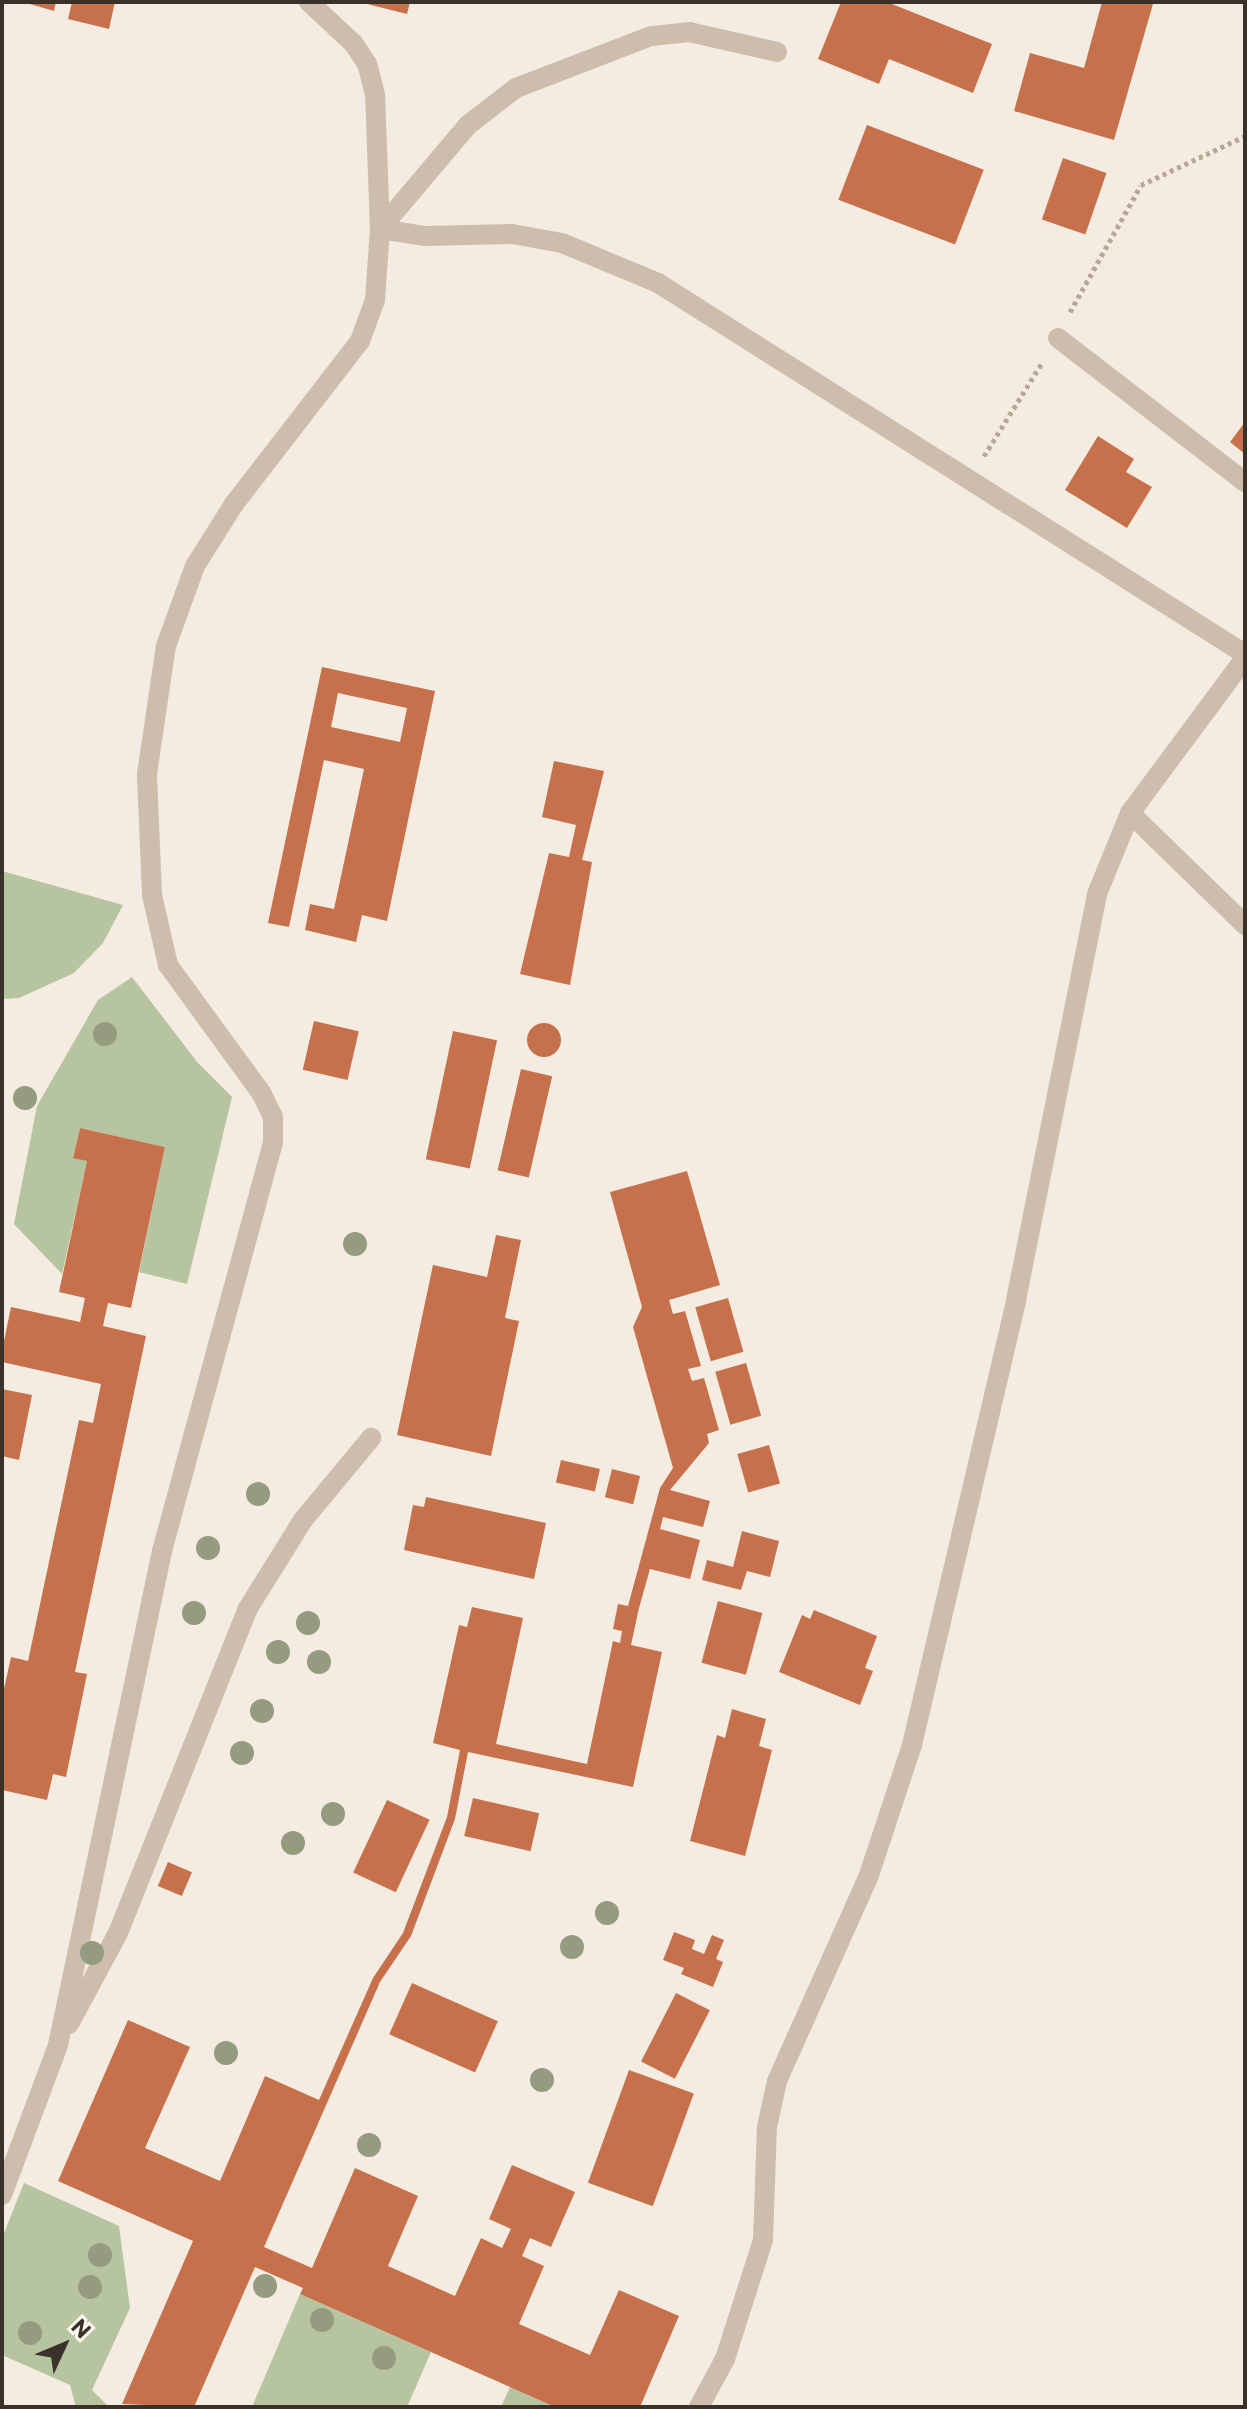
<!DOCTYPE html>
<html>
<head>
<meta charset="utf-8">
<style>
  body { margin:0 }
  #map { position:relative; width:1247px; height:2409px; overflow:hidden; background:#f4ece1; font-family:Commissioner,sans-serif }
  div>[style] { position:absolute }
  .green>* { inset:0; background:#b6c4a0 }
  .building>* { inset:0; background:#c7714c; transform-origin:0 0 }
  .round { border-radius:50% }
  .path>* { height:5px; margin-top:-2.5px; transform-origin:0; background:repeating-linear-gradient(90deg,#b9a796 0 4px,transparent 0 8px) }
  .minor>* { height:20px; margin:-10px; padding:0 10px; transform-origin:10px; border-radius:10px; background:#cdbdac }
  .trees>* { width:24px; height:24px; margin:-12px; border-radius:50%; background:#959b7f }
  span { translate:-50% -50%; white-space:nowrap; text-align:center; line-height:1.15; -webkit-text-stroke:7px #fbf6ee; paint-order:stroke }
  .frame { position:absolute; inset:0; border:4px solid #3b312b; pointer-events:none }
  .north { position:absolute; left:24px; top:2305px; width:80px; height:80px; -webkit-text-stroke:6px #fbf6ee; paint-order:stroke; rotate:46deg; font-size:22px; font-weight:700; line-height:32px; text-align:center; color:#3b312b }
  .north::after { content:''; display:block; margin:auto; width:28px; height:36px; background:#3b312b; clip-path:polygon(50% 0,100% 100%,50% 72%,0 100%) }
</style>
</head>
<body>
<div id="map">
  <div class="green">
    <i style="clip-path:polygon(2px 871px,123px 905px,103px 943px,74px 973px,19px 998px,2px 999px)"></i>
    <i style="clip-path:polygon(132px 977px,198px 1063px,232px 1097px,187px 1284px,139px 1272px,165px 1147px,80px 1128px,73px 1157px,87px 1161px,62px 1274px,14px 1224px,37px 1106px,98px 1000px)"></i>
    <i style="clip-path:polygon(24px 2183px,119px 2226px,130px 2308px,92px 2390px,109px 2407px,76px 2407px,70px 2385px,2px 2355px,2px 2238px)"></i>
    <i style="clip-path:polygon(300px 2294px,431px 2352px,407px 2407px,252px 2407px)"></i>
    <i style="clip-path:polygon(510px 2387px,555px 2407px,501px 2407px)"></i>
  </div>
  <div class="building">
    <i style="clip-path:polygon(23px 2px,56px 2px,54px 11px)"></i>
    <i style="clip-path:polygon(72px 2px,115px 2px,109px 29px,68px 19px)"></i>
    <i style="clip-path:polygon(359px 2px,410px 2px,407px 14px)"></i>
    <i style="clip-path:polygon(841px 2px,887px 2px,992px 44px,973px 93px,889px 59px,879px 84px,818px 59px)"></i>
    <i style="clip-path:polygon(1102px 2px,1153px 4px,1114px 140px,1014px 111px,1030px 53px,1084px 68px)"></i>
    <i style="left:867px;top:125px;width:125px;height:80px;rotate:21deg"></i>
    <i style="left:1063px;top:158px;width:46px;height:65px;rotate:19deg"></i>
    <i style="clip-path:polygon(1245px 422px,1245px 454px,1230px 442px)"></i>
    <i style="clip-path:polygon(1098px 436px,1134px 459px,1126px 472px,1152px 487px,1127px 528px,1065px 490px)"></i>
    <i style="clip-path:polygon(evenodd,322px 667px,435px 691px,387px 921px,362px 915px,356px 942px,305px 930px,310px 904px,334px 909px,364px 769px,324px 760px,289px 927px,268px 923px,322px 667px,338px 693px,407px 708px,400px 742px,331px 727px,338px 693px)"></i>
    <i style="clip-path:polygon(554px 761px,604px 771px,582px 860px,592px 862px,570px 985px,520px 974px,549px 853px,569px 857px,576px 825px,542px 817px)"></i>
    <i style="left:314px;top:1021px;width:46px;height:50px;rotate:13deg"></i>
    <i class="round" style="left:527px;top:1023px;width:34px;height:34px"></i>
    <i style="left:453px;top:1031px;width:45px;height:131px;rotate:12deg"></i>
    <i style="left:521px;top:1069px;width:32px;height:104px;rotate:13deg"></i>
    <i style="clip-path:polygon(80px 1128px,165px 1147px,131px 1308px,108px 1303px,103px 1326px,146px 1336px,75px 1672px,87px 1674px,66px 1777px,53px 1774px,47px 1800px,2px 1790px,2px 1698px,11px 1657px,28px 1661px,79px 1420px,93px 1423px,101px 1384px,2px 1362px,2px 1351px,11px 1307px,80px 1322px,85px 1298px,59px 1292px,87px 1161px,73px 1158px)"></i>
    <i style="clip-path:polygon(687px 1171px,720px 1285px,669px 1300px,673px 1314px,685px 1311px,701px 1366px,688px 1369px,692px 1381px,704px 1378px,719px 1430px,707px 1434px,709px 1443px,670px 1490px,710px 1501px,703px 1527px,663px 1517px,660px 1529px,700px 1540px,690px 1579px,650px 1569px,639px 1608px,631px 1645px,662px 1652px,633px 1787px,468px 1752px,455px 1819px,411px 1936px,380px 1982px,264px 2247px,312px 2268px,355px 2168px,418px 2196px,388px 2266px,455px 2296px,481px 2238px,502px 2248px,511px 2229px,489px 2219px,512px 2165px,575px 2192px,551px 2247px,530px 2238px,522px 2256px,544px 2266px,519px 2324px,590px 2355px,619px 2290px,679px 2316px,640px 2407px,555px 2407px,300px 2294px,303px 2288px,255px 2267px,194px 2407px,122px 2404px,193px 2241px,58px 2181px,128px 2020px,190px 2047px,145px 2148px,220px 2181px,265px 2076px,319px 2100px,373px 1978px,403px 1933px,447px 1817px,460px 1750px,433px 1743px,459px 1625px,467px 1627px,472px 1607px,523px 1618px,496px 1744px,587px 1764px,613px 1641px,620px 1643px,622px 1631px,613px 1629px,618px 1604px,628px 1606px,660px 1488px,673px 1468px,633px 1327px,642px 1307px,610px 1192px)"></i>
    <i style="clip-path:polygon(496px 1235px,521px 1240px,505px 1318px,519px 1321px,491px 1456px,397px 1435px,433px 1265px,487px 1277px)"></i>
    <i style="left:728px;top:1298px;width:56px;height:34px;rotate:74deg"></i>
    <i style="left:746px;top:1363px;width:55px;height:32px;rotate:74deg"></i>
    <i style="clip-path:polygon(2px 1389px,32px 1395px,19px 1460px,2px 1456px)"></i>
    <i style="left:769px;top:1445px;width:40px;height:33px;rotate:74deg"></i>
    <i style="left:561px;top:1460px;width:40px;height:23px;rotate:13deg"></i>
    <i style="left:612px;top:1469px;width:29px;height:29px;rotate:14deg"></i>
    <i style="clip-path:polygon(426px 1497px,546px 1523px,534px 1579px,404px 1550px,413px 1505px,424px 1507px)"></i>
    <i style="clip-path:polygon(742px 1531px,779px 1541px,770px 1577px,747px 1571px,741px 1590px,702px 1580px,707px 1560px,733px 1567px)"></i>
    <i style="left:718px;top:1601px;width:46px;height:64px;rotate:15deg"></i>
    <i style="clip-path:polygon(814px 1610px,877px 1636px,865px 1668px,873px 1671px,860px 1705px,779px 1672px,802px 1615px,810px 1619px)"></i>
    <i style="clip-path:polygon(732px 1709px,766px 1719px,759px 1746px,772px 1750px,745px 1856px,690px 1841px,717px 1735px,725px 1738px)"></i>
    <i style="left:473px;top:1798px;width:68px;height:39px;rotate:13deg"></i>
    <i style="left:387px;top:1800px;width:47px;height:80px;rotate:25deg"></i>
    <i style="left:168px;top:1862px;width:26px;height:26px;rotate:23deg"></i>
    <i style="clip-path:polygon(674px 1932px,695px 1940px,692px 1949px,704px 1954px,712px 1935px,724px 1940px,716px 1959px,723px 1962px,713px 1987px,681px 1974px,684px 1968px,663px 1960px)"></i>
    <i style="left:412px;top:1983px;width:94px;height:56px;rotate:24deg"></i>
    <i style="left:676px;top:1993px;width:38px;height:77px;rotate:27deg"></i>
    <i style="left:629px;top:2070px;width:69px;height:120px;rotate:20deg"></i>
  </div>
  <div class="path">
    <i style="left:1070px;top:312px;width:145px;rotate:-60.8deg"></i>
    <i style="left:1141px;top:185px;width:115px;rotate:-25.2deg"></i>
    <i style="left:984px;top:456px;width:110px;rotate:-58.1deg"></i>
  </div>
  <div class="minor">
    <i style="left:777px;top:52px;width:89px;rotate:-167.1deg"></i>
    <i style="left:690px;top:32px;width:39px;rotate:174deg"></i>
    <i style="left:651px;top:36px;width:145px;rotate:158.9deg"></i>
    <i style="left:516px;top:88px;width:61px;rotate:142.4deg"></i>
    <i style="left:468px;top:125px;width:136px;rotate:130.2deg"></i>
    <i style="left:380px;top:229px;width:46px;rotate:8.8deg"></i>
    <i style="left:425px;top:236px;width:87px;rotate:-1.3deg"></i>
    <i style="left:512px;top:234px;width:51px;rotate:10.2deg"></i>
    <i style="left:562px;top:243px;width:104px;rotate:22.6deg"></i>
    <i style="left:658px;top:283px;width:694px;rotate:32.29deg"></i>
    <i style="left:1058px;top:338px;width:236px;rotate:37.6deg"></i>
    <i style="left:1130px;top:813px;width:161px;rotate:44.2deg"></i>
    <i style="left:69px;top:2024px;width:103px;rotate:-61.7deg"></i>
    <i style="left:118px;top:1933px;width:348px;rotate:-68.2deg"></i>
    <i style="left:247px;top:1610px;width:106px;rotate:-58.1deg"></i>
    <i style="left:303px;top:1520px;width:107px;rotate:-50.3deg"></i>
    <i style="left:2px;top:2195px;width:160px;rotate:-69.5deg"></i>
    <i style="left:58px;top:2045px;width:505px;rotate:-78.11deg"></i>
    <i style="left:162px;top:1551px;width:424px;rotate:-74.8deg"></i>
    <i style="left:273px;top:1142px;width:25px;rotate:-90deg"></i>
    <i style="left:273px;top:1117px;width:25px;rotate:-116deg"></i>
    <i style="left:262px;top:1094px;width:160px;rotate:-126.1deg"></i>
    <i style="left:168px;top:965px;width:72px;rotate:-102.9deg"></i>
    <i style="left:152px;top:895px;width:121px;rotate:-92.4deg"></i>
    <i style="left:147px;top:774px;width:129px;rotate:-81.6deg"></i>
    <i style="left:166px;top:646px;width:85px;rotate:-70.1deg"></i>
    <i style="left:195px;top:566px;width:73px;rotate:-57.8deg"></i>
    <i style="left:234px;top:504px;width:206px;rotate:-52.3deg"></i>
    <i style="left:360px;top:341px;width:44px;rotate:-69.9deg"></i>
    <i style="left:375px;top:300px;width:71px;rotate:-86deg"></i>
    <i style="left:380px;top:229px;width:134px;rotate:-92.1deg"></i>
    <i style="left:375px;top:95px;width:32px;rotate:-104deg"></i>
    <i style="left:367px;top:64px;width:24px;rotate:-123deg"></i>
    <i style="left:354px;top:44px;width:62px;rotate:-137deg"></i>
    <i style="left:699px;top:2407px;width:55px;rotate:-61.6deg"></i>
    <i style="left:725px;top:2359px;width:125px;rotate:-72.3deg"></i>
    <i style="left:763px;top:2240px;width:113px;rotate:-88deg"></i>
    <i style="left:767px;top:2127px;width:47px;rotate:-77.7deg"></i>
    <i style="left:777px;top:2081px;width:222px;rotate:-65.9deg"></i>
    <i style="left:868px;top:1878px;width:140px;rotate:-71.7deg"></i>
    <i style="left:912px;top:1745px;width:457px;rotate:-76.8deg"></i>
    <i style="left:1016px;top:1300px;width:414px;rotate:-78.7deg"></i>
    <i style="left:1097px;top:894px;width:87px;rotate:-67.8deg"></i>
    <i style="left:1130px;top:813px;width:193px;rotate:-53.4deg"></i>
  </div>
  <div class="trees">
    <i style="left:105px;top:1034px"></i>
    <i style="left:25px;top:1098px"></i>
    <i style="left:355px;top:1244px"></i>
    <i style="left:258px;top:1494px"></i>
    <i style="left:208px;top:1548px"></i>
    <i style="left:194px;top:1613px"></i>
    <i style="left:308px;top:1623px"></i>
    <i style="left:278px;top:1652px"></i>
    <i style="left:319px;top:1662px"></i>
    <i style="left:262px;top:1711px"></i>
    <i style="left:242px;top:1753px"></i>
    <i style="left:333px;top:1814px"></i>
    <i style="left:293px;top:1843px"></i>
    <i style="left:607px;top:1913px"></i>
    <i style="left:572px;top:1947px"></i>
    <i style="left:92px;top:1953px"></i>
    <i style="left:226px;top:2053px"></i>
    <i style="left:542px;top:2080px"></i>
    <i style="left:369px;top:2145px"></i>
    <i style="left:100px;top:2255px"></i>
    <i style="left:265px;top:2286px"></i>
    <i style="left:90px;top:2287px"></i>
    <i style="left:322px;top:2320px"></i>
    <i style="left:30px;top:2333px"></i>
    <i style="left:384px;top:2358px"></i>
  </div>
  <div class="frame"></div>
  <div class="north">N</div>
</div>
</body>
</html>
